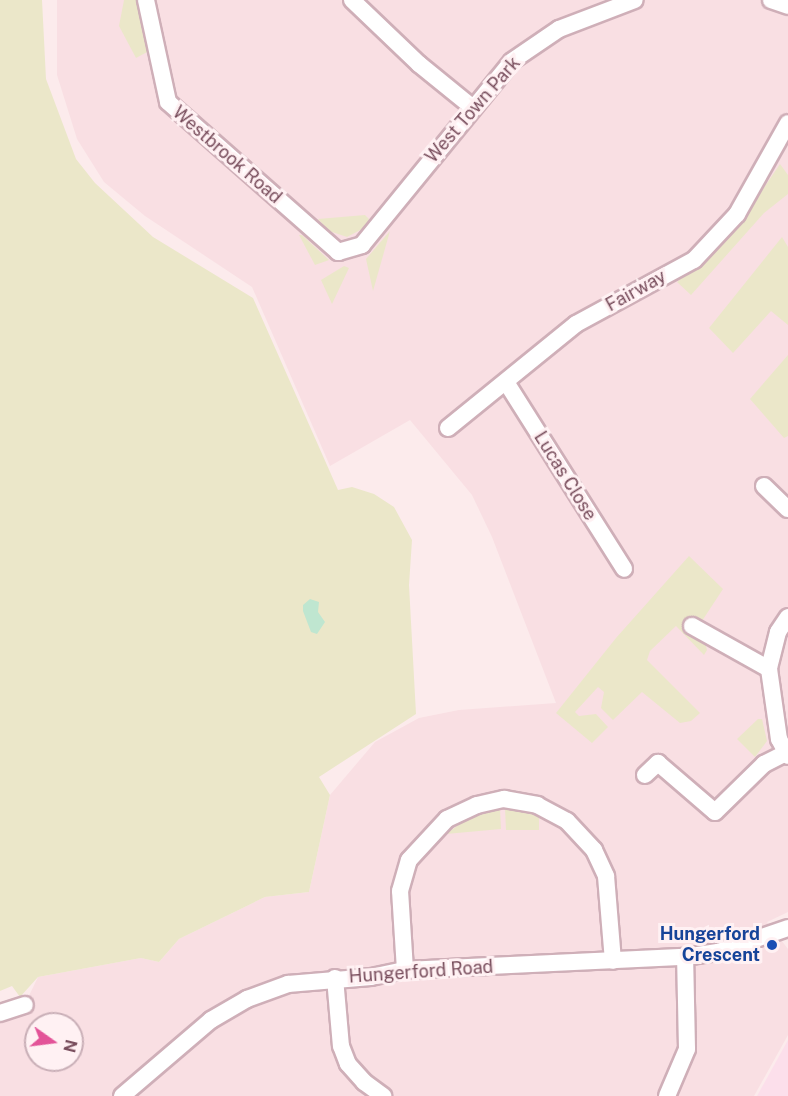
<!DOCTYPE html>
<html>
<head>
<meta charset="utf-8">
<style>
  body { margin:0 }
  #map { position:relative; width:788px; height:1096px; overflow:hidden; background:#fcebec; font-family:"Public Sans",sans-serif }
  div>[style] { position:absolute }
  .residential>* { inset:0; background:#f9dfe3 }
  .commercial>* { inset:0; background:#fcdfeb }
  .green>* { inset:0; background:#ebe7c9 }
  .water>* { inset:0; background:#bfe6d0 }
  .roads { filter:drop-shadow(2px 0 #cfafb8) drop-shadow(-2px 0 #cfafb8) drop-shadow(0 2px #cfafb8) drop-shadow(0 -2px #cfafb8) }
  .street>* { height:16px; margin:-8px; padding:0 8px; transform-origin:8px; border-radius:8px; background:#fff }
  .dots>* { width:16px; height:16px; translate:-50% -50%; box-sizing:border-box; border:3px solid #fff1f3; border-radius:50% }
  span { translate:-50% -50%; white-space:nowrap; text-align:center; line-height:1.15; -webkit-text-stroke:6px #fff1f3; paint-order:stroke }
  .street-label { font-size:18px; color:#784d5c }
  .transit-label { font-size:18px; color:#164399; font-weight:700 }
  .right { translate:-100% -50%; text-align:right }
  .north { position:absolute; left:24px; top:1012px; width:60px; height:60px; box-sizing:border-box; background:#fff1f3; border:2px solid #c9afb7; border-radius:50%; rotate:104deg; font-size:16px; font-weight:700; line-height:24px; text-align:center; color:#784d5c }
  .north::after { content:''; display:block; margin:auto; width:21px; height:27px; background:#e35398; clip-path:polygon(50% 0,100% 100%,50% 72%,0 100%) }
</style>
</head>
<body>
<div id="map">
  <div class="residential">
    <i style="clip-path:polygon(evenodd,57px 0,788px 0,788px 912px,767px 922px,788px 949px,788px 1035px,754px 1096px,0 1096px,0 1021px,30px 1012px,26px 1002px,38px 977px,141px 958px,159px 962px,179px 939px,265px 897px,309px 892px,330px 795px,375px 742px,419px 718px,459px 710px,556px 703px,492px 537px,472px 495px,410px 420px,330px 466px,252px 287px,145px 216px,104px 182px,77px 139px,57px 75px,57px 0,36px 1024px,72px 1024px,72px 1060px,36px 1060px,36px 1024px)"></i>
  </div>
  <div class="commercial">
    <i style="clip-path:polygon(788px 1040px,788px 1096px,757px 1096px)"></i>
  </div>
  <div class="green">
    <i style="clip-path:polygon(0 0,42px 0,46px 79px,76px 159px,95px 183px,153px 237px,253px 298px,338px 490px,352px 487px,374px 494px,394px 507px,412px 540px,409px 585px,416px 714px,319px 777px,330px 795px,309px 892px,265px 897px,179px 939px,159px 962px,141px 958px,38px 977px,20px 997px,12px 986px,0 991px)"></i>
    <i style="clip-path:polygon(124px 0,137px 0,149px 51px,136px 58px,119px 26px)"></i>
    <i style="clip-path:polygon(780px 164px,788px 175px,788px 194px,764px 213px,691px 295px,677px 282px,733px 233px)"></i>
    <i style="clip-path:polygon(365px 215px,369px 219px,364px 228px,347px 237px,329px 231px,318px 219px)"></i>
    <i style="clip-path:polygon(390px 231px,373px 291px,366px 259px)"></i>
    <i style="clip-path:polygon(299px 235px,302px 235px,329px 260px,315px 265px)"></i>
    <i style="clip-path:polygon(782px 237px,788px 247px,788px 325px,771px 311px,733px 353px,709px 328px)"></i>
    <i style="clip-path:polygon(344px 266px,349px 268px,332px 304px,321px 280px)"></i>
    <i style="clip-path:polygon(788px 355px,788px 436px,784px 438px,750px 399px)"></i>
    <i style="clip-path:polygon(689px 556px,723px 589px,700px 624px,707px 650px,704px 655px,676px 626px,650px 651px,647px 660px,700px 713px,691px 721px,680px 723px,642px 692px,613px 720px,601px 708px,604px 692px,598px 687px,575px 712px,579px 716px,596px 714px,608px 727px,592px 743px,556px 713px,616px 638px)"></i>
    <i style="clip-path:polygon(758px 719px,762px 719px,767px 741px,755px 757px,737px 739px)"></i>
    <i style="clip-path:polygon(500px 808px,501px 829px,446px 834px,471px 816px)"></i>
    <i style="clip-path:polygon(505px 808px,539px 814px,539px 830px,506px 830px)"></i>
  </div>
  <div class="water">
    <i style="clip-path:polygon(310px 599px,319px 602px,318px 612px,325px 622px,317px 634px,311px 632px,303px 611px,303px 605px)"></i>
  </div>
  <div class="roads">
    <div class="street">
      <i style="left:146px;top:0;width:104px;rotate:77.8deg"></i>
      <i style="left:168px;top:102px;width:227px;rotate:41.4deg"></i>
      <i style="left:338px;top:252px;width:25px;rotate:-16deg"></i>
      <i style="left:362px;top:245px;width:237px;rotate:-50.8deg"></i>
      <i style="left:512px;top:61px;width:57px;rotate:-34.2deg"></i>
      <i style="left:559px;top:29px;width:81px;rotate:-20.9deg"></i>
      <i style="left:352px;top:0;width:93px;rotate:43.7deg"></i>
      <i style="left:419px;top:64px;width:68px;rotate:39.1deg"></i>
      <i style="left:771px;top:0;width:18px;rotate:19deg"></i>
      <i style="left:506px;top:382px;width:221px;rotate:57.7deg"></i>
      <i style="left:448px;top:428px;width:165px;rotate:-39.1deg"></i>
      <i style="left:576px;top:324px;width:134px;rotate:-28.5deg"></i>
      <i style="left:694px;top:260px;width:63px;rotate:-46.9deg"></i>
      <i style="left:737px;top:214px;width:104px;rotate:-60.7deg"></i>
      <i style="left:764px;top:486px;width:33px;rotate:44deg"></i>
      <i style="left:788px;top:617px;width:18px;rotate:124deg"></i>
      <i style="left:778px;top:632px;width:38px;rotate:104deg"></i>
      <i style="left:769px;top:669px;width:71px;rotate:81.9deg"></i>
      <i style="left:779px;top:739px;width:19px;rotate:62deg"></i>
      <i style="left:692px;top:626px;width:88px;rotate:29.2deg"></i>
      <i style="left:645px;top:775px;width:18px;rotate:-43deg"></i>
      <i style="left:658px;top:763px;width:75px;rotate:40.7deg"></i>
      <i style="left:715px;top:812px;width:69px;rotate:-44.4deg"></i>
      <i style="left:764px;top:764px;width:22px;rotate:-27deg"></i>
      <i style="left:405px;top:970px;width:79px;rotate:-93.6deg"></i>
      <i style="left:400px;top:891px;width:32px;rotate:-74deg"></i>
      <i style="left:409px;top:860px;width:56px;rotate:-47.2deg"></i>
      <i style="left:447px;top:819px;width:33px;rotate:-25deg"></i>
      <i style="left:477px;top:805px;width:28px;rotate:-13deg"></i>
      <i style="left:504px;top:799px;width:34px;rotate:10deg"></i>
      <i style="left:537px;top:805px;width:34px;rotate:28deg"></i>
      <i style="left:567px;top:821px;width:40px;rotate:47deg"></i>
      <i style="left:594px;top:850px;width:29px;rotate:65deg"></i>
      <i style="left:606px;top:876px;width:85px;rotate:85.3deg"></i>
      <i style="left:335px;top:978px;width:68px;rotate:85deg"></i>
      <i style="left:341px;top:1046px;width:19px;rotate:69deg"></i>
      <i style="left:348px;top:1064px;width:24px;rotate:48deg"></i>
      <i style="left:364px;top:1082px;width:24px;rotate:36deg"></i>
      <i style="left:0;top:1013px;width:26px;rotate:-18deg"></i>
      <i style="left:122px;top:1096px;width:117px;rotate:-40.5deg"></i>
      <i style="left:211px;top:1020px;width:42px;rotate:-30.3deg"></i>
      <i style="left:247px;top:999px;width:44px;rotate:-20.1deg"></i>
      <i style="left:288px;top:984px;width:83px;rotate:-4.8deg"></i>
      <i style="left:371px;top:977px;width:35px;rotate:-12deg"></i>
      <i style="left:405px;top:970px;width:280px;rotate:-2.7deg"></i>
      <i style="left:685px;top:957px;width:33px;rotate:-9deg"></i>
      <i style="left:718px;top:952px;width:74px;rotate:-18.9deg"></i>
      <i style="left:667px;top:1096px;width:51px;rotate:-66.9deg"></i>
      <i style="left:687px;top:1049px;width:92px;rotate:-91.2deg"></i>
    </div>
  </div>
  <div class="dots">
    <i style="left:772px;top:945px;background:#1a4fb4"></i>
  </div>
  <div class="street-label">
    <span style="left:473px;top:110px;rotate:-49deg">West Town Park</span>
    <span style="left:227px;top:155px;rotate:41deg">Westbrook Road</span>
    <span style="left:636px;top:291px;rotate:-29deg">Fairway</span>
    <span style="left:565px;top:476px;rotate:58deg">Lucas Close</span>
    <span style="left:421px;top:972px;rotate:-4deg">Hungerford Road</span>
  </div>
  <div class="transit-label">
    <span class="right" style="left:760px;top:945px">Hungerford<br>Crescent</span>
  </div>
  <div class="north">N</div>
</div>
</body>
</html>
